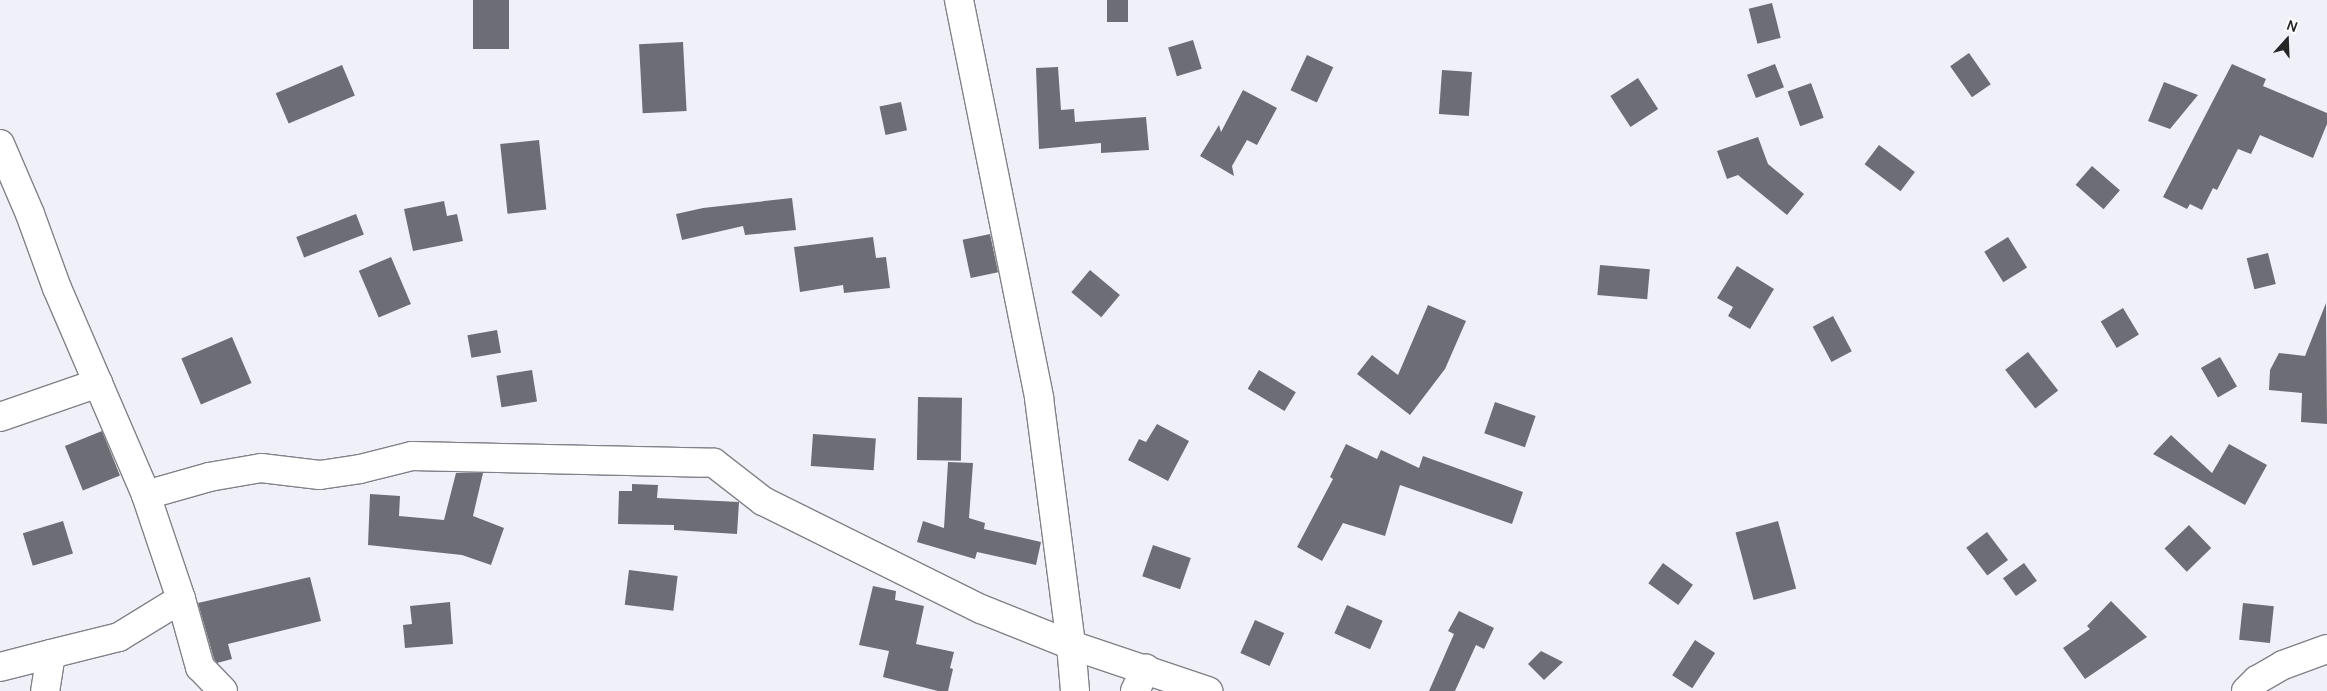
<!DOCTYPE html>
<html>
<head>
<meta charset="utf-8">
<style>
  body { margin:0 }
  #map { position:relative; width:2327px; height:691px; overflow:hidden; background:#f0f0f9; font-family:Manrope,sans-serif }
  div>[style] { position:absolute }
  .building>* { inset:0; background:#6d6e75; transform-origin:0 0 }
  .roads { filter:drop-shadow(1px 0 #818289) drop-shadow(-1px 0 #818289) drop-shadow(0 1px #818289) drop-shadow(0 -1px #818289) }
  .minor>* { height:28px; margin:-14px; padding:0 14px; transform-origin:14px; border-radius:14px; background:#fff }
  span { translate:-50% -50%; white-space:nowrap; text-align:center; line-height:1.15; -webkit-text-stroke:5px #fefefe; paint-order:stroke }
  .north { position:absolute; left:2262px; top:15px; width:50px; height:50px; -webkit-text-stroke:4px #fefefe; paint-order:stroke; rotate:20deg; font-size:14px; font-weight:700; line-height:20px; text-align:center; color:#252528 }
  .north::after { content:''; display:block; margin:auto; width:18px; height:22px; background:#252528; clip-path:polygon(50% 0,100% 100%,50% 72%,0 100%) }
</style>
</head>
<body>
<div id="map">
  <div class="building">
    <i style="left:473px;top:0;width:36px;height:49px"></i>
    <i style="left:1107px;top:0;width:21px;height:22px"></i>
    <i style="left:1772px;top:3px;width:36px;height:24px;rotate:76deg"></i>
    <i style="left:1193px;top:40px;width:30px;height:26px;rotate:73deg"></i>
    <i style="left:683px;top:42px;width:69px;height:44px;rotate:87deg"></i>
    <i style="left:1969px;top:53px;width:38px;height:23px;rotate:55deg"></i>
    <i style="left:1307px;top:55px;width:29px;height:39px;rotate:25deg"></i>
    <i style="left:1775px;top:64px;width:25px;height:30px;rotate:69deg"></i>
    <i style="clip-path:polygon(2232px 64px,2266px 79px,2263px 86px,2327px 113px,2327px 124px,2313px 158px,2260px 135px,2251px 154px,2238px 149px,2217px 190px,2213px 188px,2202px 210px,2190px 204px,2187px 209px,2163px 197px)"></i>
    <i style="left:342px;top:65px;width:33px;height:72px;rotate:67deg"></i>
    <i style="clip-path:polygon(1058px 67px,1061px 110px,1074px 109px,1075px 122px,1146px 117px,1149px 150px,1101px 153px,1101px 143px,1039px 149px,1036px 68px)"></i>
    <i style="left:1442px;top:70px;width:30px;height:44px;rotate:4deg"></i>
    <i style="left:1638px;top:78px;width:37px;height:33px;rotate:57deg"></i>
    <i style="clip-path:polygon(2164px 82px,2198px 95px,2170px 129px,2148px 121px)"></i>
    <i style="left:1811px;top:83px;width:37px;height:25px;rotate:70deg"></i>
    <i style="clip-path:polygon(1243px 90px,1277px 108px,1257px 145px,1247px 140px,1232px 166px,1234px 176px,1200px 156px,1219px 125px,1221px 132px)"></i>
    <i style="left:901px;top:102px;width:29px;height:22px;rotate:78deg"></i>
    <i style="clip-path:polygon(1758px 137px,1768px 164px,1804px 194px,1787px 215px,1738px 175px,1727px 179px,1717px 151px)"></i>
    <i style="left:539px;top:140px;width:70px;height:39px;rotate:84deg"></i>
    <i style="left:1879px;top:145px;width:45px;height:24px;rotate:37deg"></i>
    <i style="left:2092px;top:166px;width:37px;height:25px;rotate:41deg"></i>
    <i style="clip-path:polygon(792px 198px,796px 230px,745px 235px,743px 226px,682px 240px,676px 214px,703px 208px)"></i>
    <i style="clip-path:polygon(444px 201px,447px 216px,457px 214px,463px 241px,413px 251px,404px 209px)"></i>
    <i style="left:356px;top:214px;width:22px;height:64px;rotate:69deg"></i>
    <i style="left:990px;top:234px;width:39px;height:28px;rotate:78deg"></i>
    <i style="clip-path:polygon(873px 237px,876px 258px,886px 257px,890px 288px,844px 293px,843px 285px,800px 292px,794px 247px)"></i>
    <i style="left:2008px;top:237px;width:36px;height:28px;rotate:58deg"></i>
    <i style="left:2268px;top:253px;width:32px;height:22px;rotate:76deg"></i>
    <i style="left:391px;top:257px;width:51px;height:35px;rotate:67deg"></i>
    <i style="left:1600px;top:265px;width:50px;height:30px;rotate:5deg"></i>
    <i style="clip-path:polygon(1737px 266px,1774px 289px,1750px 329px,1728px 316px,1733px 307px,1717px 298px)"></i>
    <i style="left:1090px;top:270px;width:39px;height:29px;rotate:40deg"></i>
    <i style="clip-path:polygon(2326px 303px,2327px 424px,2301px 422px,2302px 393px,2269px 390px,2270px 370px,2279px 353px,2305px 356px)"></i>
    <i style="clip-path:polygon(1428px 305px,1466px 321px,1445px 369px,1410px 415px,1357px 374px,1372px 355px,1398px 375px)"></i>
    <i style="left:2123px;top:308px;width:31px;height:26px;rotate:59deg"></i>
    <i style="left:1833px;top:316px;width:40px;height:23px;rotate:62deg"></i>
    <i style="left:497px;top:330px;width:23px;height:30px;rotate:80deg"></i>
    <i style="left:232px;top:337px;width:50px;height:55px;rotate:67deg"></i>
    <i style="left:2028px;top:352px;width:49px;height:29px;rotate:52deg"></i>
    <i style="left:2220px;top:357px;width:34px;height:22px;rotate:60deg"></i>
    <i style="left:532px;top:370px;width:32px;height:36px;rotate:81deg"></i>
    <i style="left:1259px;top:370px;width:43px;height:22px;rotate:31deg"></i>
    <i style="left:918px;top:397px;width:44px;height:63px;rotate:1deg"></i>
    <i style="left:1495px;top:402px;width:43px;height:33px;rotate:19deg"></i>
    <i style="clip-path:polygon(1157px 424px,1189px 441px,1168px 481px,1128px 460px,1139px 439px,1146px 442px)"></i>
    <i style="left:102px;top:431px;width:48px;height:40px;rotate:68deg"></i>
    <i style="left:813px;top:434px;width:63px;height:32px;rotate:4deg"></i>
    <i style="clip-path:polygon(2171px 435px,2212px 473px,2229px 444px,2267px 465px,2245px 505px,2153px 454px)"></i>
    <i style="clip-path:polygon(1346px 444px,1377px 459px,1381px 450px,1419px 468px,1423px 456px,1523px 492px,1512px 524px,1400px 485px,1385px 536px,1343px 523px,1322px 561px,1297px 547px,1333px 479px,1330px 477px)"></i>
    <i style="clip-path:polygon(948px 462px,973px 463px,969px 518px,985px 523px,984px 529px,1041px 542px,1036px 565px,977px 552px,975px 559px,917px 542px,923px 521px,944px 528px)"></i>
    <i style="clip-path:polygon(456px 473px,483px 473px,473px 516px,504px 528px,491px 565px,462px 555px,368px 545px,370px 494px,400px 496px,399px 516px,444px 520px)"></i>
    <i style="clip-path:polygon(632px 484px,658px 485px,657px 498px,739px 502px,737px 534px,674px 530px,674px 525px,618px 524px,619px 491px,632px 491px)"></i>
    <i style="left:63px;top:521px;width:34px;height:42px;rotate:73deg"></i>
    <i style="left:1778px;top:521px;width:70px;height:44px;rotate:75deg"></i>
    <i style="left:2189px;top:525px;width:32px;height:34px;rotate:46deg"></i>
    <i style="left:1987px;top:532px;width:35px;height:26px;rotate:53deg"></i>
    <i style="left:1153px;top:545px;width:40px;height:33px;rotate:19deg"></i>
    <i style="left:1663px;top:563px;width:37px;height:25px;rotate:36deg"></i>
    <i style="left:2024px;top:563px;width:22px;height:26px;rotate:54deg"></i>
    <i style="left:629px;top:570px;width:49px;height:35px;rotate:7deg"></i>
    <i style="clip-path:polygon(310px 577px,321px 621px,228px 644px,232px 659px,217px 663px,214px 659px,198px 603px)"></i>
    <i style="clip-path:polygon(873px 586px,896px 591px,895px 600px,924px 606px,916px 644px,954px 652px,950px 668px,953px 669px,948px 691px,938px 691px,883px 677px,889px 651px,859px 645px)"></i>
    <i style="clip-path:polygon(2111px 601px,2147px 637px,2085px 679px,2063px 648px,2090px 629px,2087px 626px)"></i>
    <i style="clip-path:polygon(450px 602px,453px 644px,405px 648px,403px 625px,412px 624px,410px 606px)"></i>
    <i style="left:2243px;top:603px;width:31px;height:37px;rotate:6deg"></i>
    <i style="left:1347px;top:605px;width:39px;height:31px;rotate:24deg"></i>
    <i style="clip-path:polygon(1459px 611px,1494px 628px,1484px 649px,1476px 645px,1455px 691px,1429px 691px,1454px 634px,1448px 631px)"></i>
    <i style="left:1255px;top:620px;width:32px;height:36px;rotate:24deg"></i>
    <i style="left:1695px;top:640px;width:24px;height:42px;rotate:33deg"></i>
    <i style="clip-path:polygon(1541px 651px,1563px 662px,1544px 680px,1528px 664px)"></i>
  </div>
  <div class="roads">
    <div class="minor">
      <i style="left:959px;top:0;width:406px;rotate:78.6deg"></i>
      <i style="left:1039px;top:398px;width:249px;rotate:82.6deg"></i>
      <i style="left:1071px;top:645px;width:46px;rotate:85deg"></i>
      <i style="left:0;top:144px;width:76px;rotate:66.8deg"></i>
      <i style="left:30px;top:214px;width:79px;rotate:70deg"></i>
      <i style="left:57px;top:288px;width:225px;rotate:66.7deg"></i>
      <i style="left:146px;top:495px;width:110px;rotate:71.4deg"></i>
      <i style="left:181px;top:599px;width:73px;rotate:148.5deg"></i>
      <i style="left:119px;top:637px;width:70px;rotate:166deg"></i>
      <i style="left:51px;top:654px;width:37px;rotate:99deg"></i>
      <i style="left:0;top:417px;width:104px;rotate:-19.1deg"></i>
      <i style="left:146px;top:495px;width:66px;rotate:-15.9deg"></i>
      <i style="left:209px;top:477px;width:53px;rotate:-9.8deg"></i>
      <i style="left:261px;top:468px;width:59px;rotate:6.8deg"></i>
      <i style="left:320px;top:475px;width:40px;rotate:-8.5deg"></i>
      <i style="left:360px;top:469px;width:54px;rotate:-14deg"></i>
      <i style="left:412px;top:456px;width:302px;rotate:1.3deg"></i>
      <i style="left:714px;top:463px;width:62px;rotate:37.8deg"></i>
      <i style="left:763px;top:501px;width:243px;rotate:26.4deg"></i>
      <i style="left:981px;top:609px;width:97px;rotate:21.8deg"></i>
      <i style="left:1071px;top:645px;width:145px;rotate:18.6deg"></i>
      <i style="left:181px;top:599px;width:71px;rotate:74.4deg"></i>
      <i style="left:200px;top:667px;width:33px;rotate:46deg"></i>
      <i style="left:0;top:667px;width:53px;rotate:-14.3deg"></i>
      <i style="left:1135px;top:691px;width:25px;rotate:-64deg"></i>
      <i style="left:2246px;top:691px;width:16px;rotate:-45deg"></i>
      <i style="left:2257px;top:680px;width:30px;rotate:-30deg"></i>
      <i style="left:2283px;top:665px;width:47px;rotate:-20deg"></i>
    </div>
  </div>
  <div class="north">N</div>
</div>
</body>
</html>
